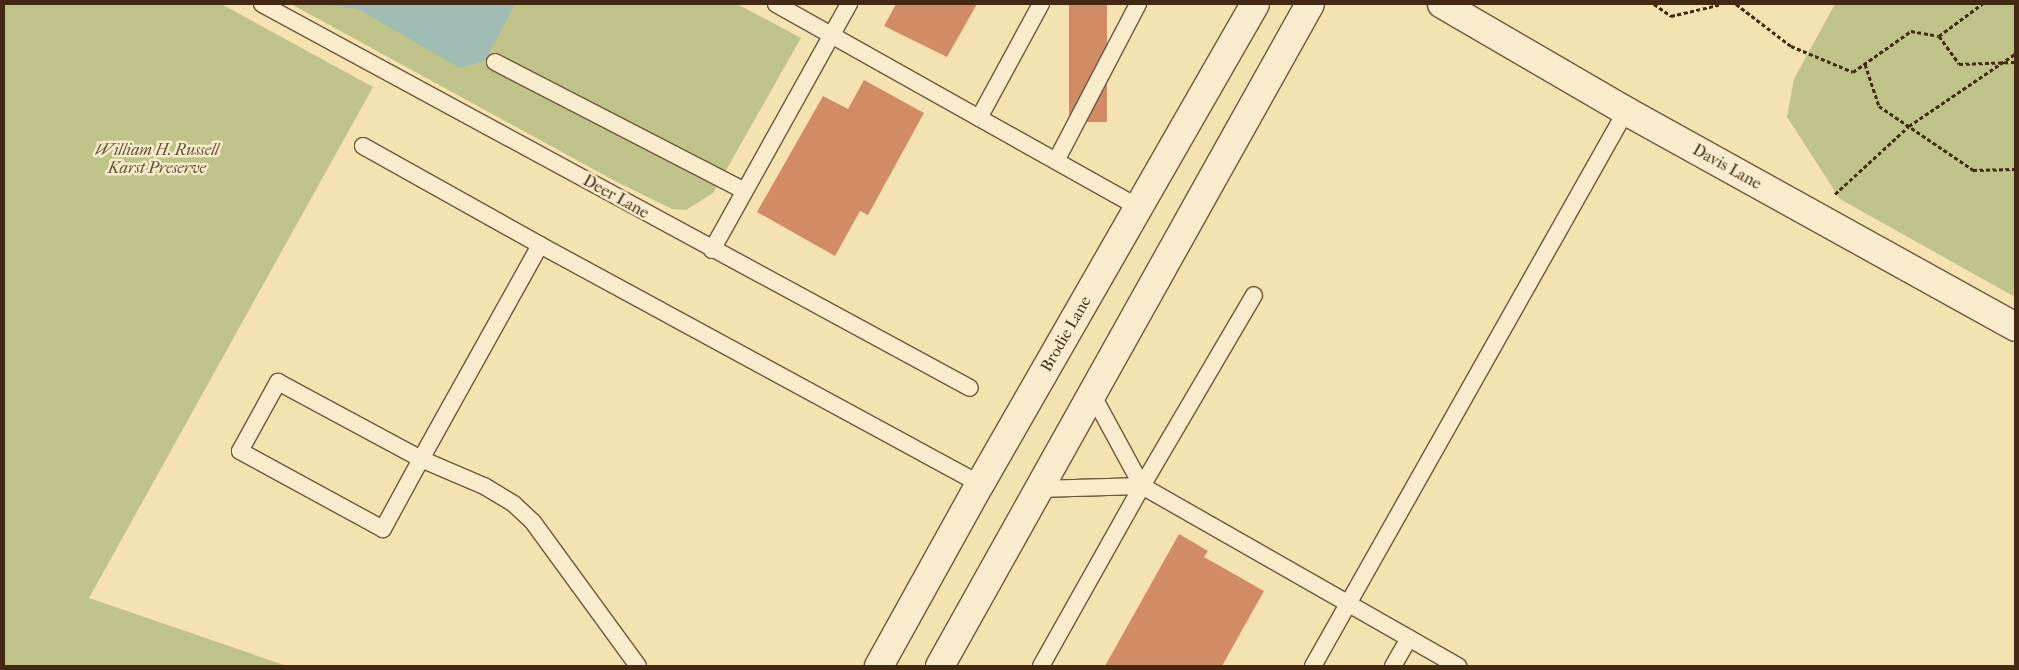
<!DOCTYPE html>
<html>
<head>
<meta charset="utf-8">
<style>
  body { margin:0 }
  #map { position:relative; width:2019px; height:670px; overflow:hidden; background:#f5e2b1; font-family:"IM FELL French Canon",serif }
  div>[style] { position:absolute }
  .green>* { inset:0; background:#bfc289 }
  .water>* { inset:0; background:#9fbcb5 }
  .building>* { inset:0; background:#d18c66; transform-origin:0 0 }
  .path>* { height:3px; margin-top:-1.5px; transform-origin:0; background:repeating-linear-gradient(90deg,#432914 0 4px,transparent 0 6.5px) }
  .roads { filter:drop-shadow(1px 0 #70573b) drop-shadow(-1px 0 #70573b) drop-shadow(0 1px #70573b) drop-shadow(0 -1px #70573b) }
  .service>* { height:16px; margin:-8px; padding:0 8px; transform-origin:8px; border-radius:8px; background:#f8eccc }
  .tertiary>* { height:28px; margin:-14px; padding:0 14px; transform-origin:14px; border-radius:14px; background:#f8eccc }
  .secondary>* { height:28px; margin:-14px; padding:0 14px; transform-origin:14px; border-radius:14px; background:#f8eccc }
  span { translate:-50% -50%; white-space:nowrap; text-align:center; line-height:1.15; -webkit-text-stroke:5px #f8eccc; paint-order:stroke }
  .park-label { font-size:16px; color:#624f31; font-style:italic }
  .street-label { font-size:16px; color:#432914 }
  .frame { position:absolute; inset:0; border:5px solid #432914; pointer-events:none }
</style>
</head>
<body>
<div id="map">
  <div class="green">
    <i style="clip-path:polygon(4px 4px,221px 4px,373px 87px,89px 598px,287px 666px,4px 666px)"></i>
    <i style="clip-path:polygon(291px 4px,737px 4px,801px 38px,713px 193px,686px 210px,672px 209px,615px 181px)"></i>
    <i style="clip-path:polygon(1835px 4px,2015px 4px,2015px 297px,1840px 199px,1787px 117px,1794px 79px)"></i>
  </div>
  <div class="water">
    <i style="clip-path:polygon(322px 4px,515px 4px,485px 61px,460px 68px,358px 9px)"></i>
  </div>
  <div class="building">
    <i style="clip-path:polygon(896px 4px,977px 4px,947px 57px,884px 26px)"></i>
    <i style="left:1069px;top:4px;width:38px;height:118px"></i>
    <i style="clip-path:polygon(864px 80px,924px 113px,868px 215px,860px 211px,835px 256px,757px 212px,823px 96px,848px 109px)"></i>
    <i style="clip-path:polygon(1179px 534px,1208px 551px,1204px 557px,1264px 591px,1222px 666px,1105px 666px)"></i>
  </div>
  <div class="path">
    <i style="left:1654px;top:4px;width:21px;rotate:35deg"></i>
    <i style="left:1671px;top:16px;width:52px;rotate:-13.2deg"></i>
    <i style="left:1736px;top:4px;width:69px;rotate:37.4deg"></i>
    <i style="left:1791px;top:46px;width:67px;rotate:22.8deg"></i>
    <i style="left:1853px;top:72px;width:71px;rotate:-35.3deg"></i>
    <i style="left:1911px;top:31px;width:28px;rotate:10deg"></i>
    <i style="left:1939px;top:36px;width:54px;rotate:-36.7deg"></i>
    <i style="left:1939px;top:36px;width:34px;rotate:54deg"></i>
    <i style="left:1959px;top:64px;width:56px;rotate:-2deg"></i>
    <i style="left:1865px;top:64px;width:44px;rotate:71.6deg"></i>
    <i style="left:1879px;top:106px;width:114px;rotate:34.2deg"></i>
    <i style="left:1973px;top:170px;width:42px;rotate:-1.4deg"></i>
    <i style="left:1835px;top:194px;width:100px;rotate:-42.6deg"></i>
    <i style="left:1909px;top:126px;width:128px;rotate:-34.2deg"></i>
  </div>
  <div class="roads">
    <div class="service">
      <i style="left:262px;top:4px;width:805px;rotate:28.47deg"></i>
      <i style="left:776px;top:4px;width:416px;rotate:29.3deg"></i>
      <i style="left:495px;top:62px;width:281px;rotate:27.3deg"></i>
      <i style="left:979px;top:118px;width:130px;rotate:-61.5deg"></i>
      <i style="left:363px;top:146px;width:203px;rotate:29.2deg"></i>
      <i style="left:1056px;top:161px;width:177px;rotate:-62.4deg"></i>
      <i style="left:712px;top:250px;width:282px;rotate:-60.9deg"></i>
      <i style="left:278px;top:382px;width:162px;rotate:28.3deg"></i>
      <i style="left:421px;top:459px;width:80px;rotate:118.5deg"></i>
      <i style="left:383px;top:529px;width:163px;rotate:-151.4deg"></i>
      <i style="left:240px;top:451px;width:79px;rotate:-61.2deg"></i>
      <i style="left:1142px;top:486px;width:364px;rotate:29.7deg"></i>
      <i style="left:1039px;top:489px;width:103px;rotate:-1.7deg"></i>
      <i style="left:1142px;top:486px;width:105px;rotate:-118.5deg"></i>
      <i style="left:638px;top:666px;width:178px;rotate:-126.1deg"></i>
      <i style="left:533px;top:522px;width:26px;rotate:-137deg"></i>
      <i style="left:514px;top:504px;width:35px;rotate:-149deg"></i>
      <i style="left:484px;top:486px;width:69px;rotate:-156.8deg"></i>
      <i style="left:421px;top:459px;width:245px;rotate:-60.9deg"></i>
      <i style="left:540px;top:245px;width:501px;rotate:28.51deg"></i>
      <i style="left:1041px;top:666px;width:206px;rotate:-60.7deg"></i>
      <i style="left:1142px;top:486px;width:221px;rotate:-59.6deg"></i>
      <i style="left:1313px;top:666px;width:637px;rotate:-60.58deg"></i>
      <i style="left:1393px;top:666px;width:32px;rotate:-60deg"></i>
    </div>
    <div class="tertiary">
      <i style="left:1442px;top:4px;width:213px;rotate:30.2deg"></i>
      <i style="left:1626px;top:111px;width:445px;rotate:29deg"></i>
    </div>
    <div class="secondary">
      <i style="left:879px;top:666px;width:208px;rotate:-61deg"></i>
      <i style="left:980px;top:484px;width:553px;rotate:-60.19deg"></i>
      <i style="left:940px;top:666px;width:758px;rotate:-60.8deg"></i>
    </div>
  </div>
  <div class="park-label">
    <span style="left:157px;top:159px">William H. Russell<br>Karst Preserve</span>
  </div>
  <div class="street-label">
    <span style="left:1727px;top:167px;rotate:29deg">Davis Lane</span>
    <span style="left:616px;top:197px;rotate:29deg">Deer Lane</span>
    <span style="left:1066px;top:334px;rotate:-60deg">Brodie Lane</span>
  </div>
  <div class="frame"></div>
</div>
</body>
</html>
